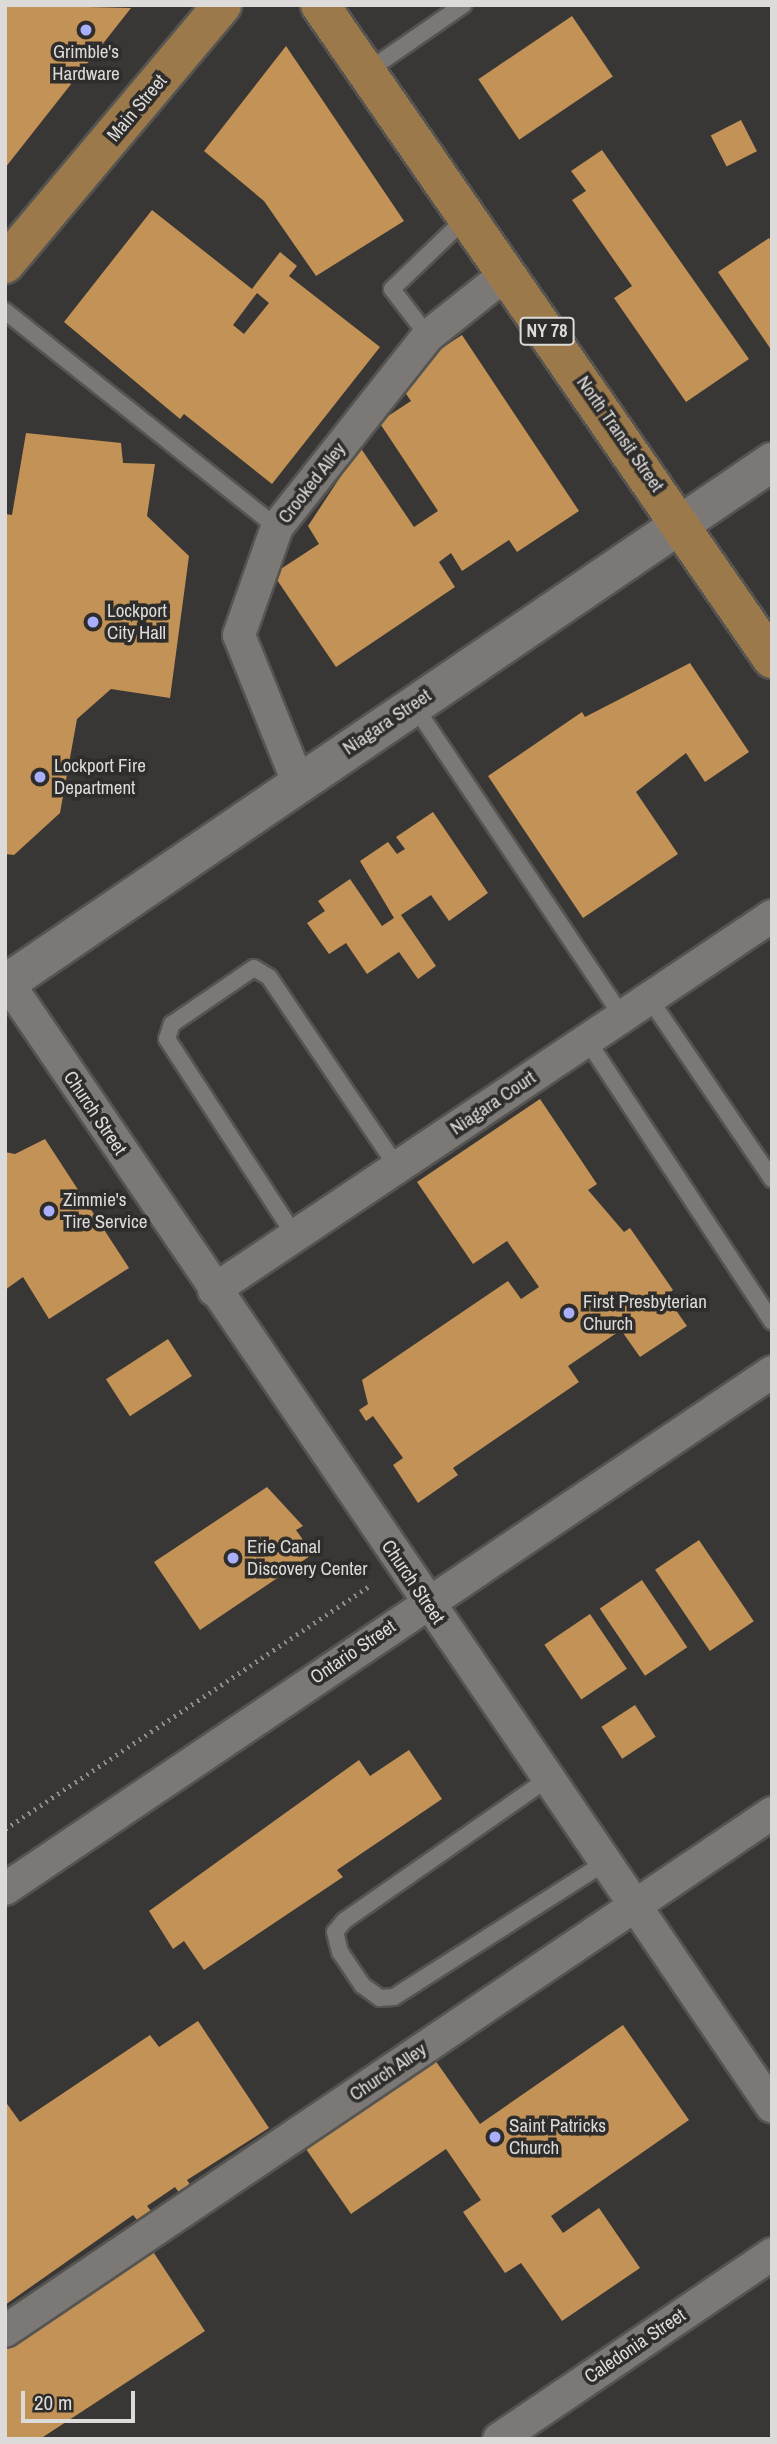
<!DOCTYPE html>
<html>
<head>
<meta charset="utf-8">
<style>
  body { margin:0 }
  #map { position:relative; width:777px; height:2444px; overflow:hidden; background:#393735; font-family:"Archivo Narrow",sans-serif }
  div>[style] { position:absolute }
  .building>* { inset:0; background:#c39256; transform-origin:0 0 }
  .path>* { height:4.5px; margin-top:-2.25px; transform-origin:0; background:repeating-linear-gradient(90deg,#8e8c8a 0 2px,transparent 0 7px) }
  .roads { filter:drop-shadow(2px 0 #555451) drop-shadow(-2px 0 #555451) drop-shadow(0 2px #555451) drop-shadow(0 -2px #555451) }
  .lane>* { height:16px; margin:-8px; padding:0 8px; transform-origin:8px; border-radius:8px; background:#7b7875 }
  .street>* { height:32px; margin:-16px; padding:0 16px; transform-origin:16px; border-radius:16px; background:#7b7875 }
  .secondary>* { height:38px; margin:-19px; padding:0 19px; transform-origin:19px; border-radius:19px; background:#7b7875 }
  .primary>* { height:38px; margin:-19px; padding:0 19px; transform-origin:19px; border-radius:19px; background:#9c794a }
  .dots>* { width:19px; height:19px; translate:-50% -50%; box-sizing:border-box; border:4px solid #2f2d2b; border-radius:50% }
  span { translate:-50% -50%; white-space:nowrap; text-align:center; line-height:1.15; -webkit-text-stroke:7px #2f2d2b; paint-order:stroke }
  .shield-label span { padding:2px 5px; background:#2f2d2b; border:2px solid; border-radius:5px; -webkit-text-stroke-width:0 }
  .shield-label { font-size:18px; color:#dcdbd9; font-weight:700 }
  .poi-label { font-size:19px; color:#dcdbd9 }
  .left { translate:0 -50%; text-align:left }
  .street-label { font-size:19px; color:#dcdbd9 }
  .frame { position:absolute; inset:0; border:7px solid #dcdbd9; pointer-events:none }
  .scale { position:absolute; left:21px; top:2391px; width:114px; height:32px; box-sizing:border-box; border:4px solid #dcdbd9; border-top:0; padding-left:9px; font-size:21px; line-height:24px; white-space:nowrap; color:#dcdbd9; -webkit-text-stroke:5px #2f2d2b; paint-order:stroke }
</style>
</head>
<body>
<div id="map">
  <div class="building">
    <i style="clip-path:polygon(5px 5px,131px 8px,5px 168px)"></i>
    <i style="left:572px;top:16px;width:73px;height:113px;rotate:56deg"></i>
    <i style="clip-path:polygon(286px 46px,404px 221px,316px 276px,264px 201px,204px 151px)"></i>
    <i style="left:741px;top:120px;width:35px;height:34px;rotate:63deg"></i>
    <i style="clip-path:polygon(602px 150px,749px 359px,686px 402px,614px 298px,632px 286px,572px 200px,586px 191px,571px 171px)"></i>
    <i style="clip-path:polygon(evenodd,152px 210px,252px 289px,280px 252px,297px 266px,289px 276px,380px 347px,272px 484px,184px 414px,180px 419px,64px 322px,152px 210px,257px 293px,269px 303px,244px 334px,233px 325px,257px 293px)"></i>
    <i style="clip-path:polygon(769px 238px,772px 243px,772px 351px,718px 272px)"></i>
    <i style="clip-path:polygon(462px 335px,579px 511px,517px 552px,509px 540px,462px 571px,451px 553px,439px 562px,455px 587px,336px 667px,273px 574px,319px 544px,308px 526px,360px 447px,414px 527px,438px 511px,379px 422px,411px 401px,402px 388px,419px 363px)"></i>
    <i style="clip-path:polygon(26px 433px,121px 443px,123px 463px,155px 464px,147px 516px,189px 556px,170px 698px,111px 689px,77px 719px,60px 813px,14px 855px,5px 854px,5px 514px,12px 515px)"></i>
    <i style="clip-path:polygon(690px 663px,749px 752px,705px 782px,686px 753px,636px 792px,678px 854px,583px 918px,488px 776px,582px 712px,585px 717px)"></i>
    <i style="clip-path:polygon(433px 812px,488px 893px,449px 921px,431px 895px,401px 915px,436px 966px,418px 979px,399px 952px,367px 974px,346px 943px,329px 954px,307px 923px,325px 911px,318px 901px,350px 879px,382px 926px,394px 918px,360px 861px,388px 842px,397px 854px,405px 849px,396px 837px)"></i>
    <i style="clip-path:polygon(540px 1099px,597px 1184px,588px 1190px,624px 1232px,630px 1228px,673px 1290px,666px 1296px,687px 1326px,640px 1357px,621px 1330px,568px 1366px,579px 1382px,453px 1468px,458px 1475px,418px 1503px,393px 1465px,403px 1458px,373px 1416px,366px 1421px,359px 1410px,368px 1404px,362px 1380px,508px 1281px,521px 1299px,539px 1287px,507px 1241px,473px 1264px,417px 1182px)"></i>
    <i style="clip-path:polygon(45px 1139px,129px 1268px,49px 1319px,23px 1277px,5px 1290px,5px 1152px,15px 1154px)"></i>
    <i style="left:168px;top:1339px;width:44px;height:74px;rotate:57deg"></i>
    <i style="clip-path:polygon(267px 1487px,303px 1526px,296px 1530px,313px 1554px,200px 1630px,154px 1562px)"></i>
    <i style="left:699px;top:1540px;width:98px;height:53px;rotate:56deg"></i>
    <i style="left:642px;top:1580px;width:81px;height:51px;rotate:56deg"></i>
    <i style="left:590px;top:1614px;width:66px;height:55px;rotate:56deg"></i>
    <i style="left:635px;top:1705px;width:38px;height:40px;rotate:57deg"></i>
    <i style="clip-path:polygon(409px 1750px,442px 1799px,337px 1870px,343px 1877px,204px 1970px,184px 1941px,173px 1949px,149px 1911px,359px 1760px,370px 1776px)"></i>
    <i style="clip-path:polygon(198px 2021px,269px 2128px,187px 2180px,191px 2186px,180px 2194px,175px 2187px,147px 2206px,152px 2212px,138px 2221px,133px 2215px,5px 2305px,5px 2101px,20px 2122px,150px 2035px,159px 2047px)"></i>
    <i style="clip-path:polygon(623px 2025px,689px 2120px,551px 2216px,563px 2233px,599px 2208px,640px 2268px,562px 2321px,521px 2263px,505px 2273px,463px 2212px,481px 2200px,446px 2149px,351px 2214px,306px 2149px,435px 2060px,480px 2124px)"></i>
    <i style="clip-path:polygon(152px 2250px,205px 2331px,40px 2439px,5px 2439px,5px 2346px)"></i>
  </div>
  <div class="path">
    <i style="left:5px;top:1829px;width:441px;rotate:-33.7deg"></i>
  </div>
  <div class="roads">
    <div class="lane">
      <i style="left:366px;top:72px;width:118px;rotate:-34.6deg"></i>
      <i style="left:5px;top:311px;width:347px;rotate:38.5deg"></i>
      <i style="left:428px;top:336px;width:59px;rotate:-127.5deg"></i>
      <i style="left:392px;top:289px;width:103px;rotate:-43.8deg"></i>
      <i style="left:413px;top:704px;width:376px;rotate:56.2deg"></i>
      <i style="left:649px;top:998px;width:219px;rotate:55.8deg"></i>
      <i style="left:587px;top:1040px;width:337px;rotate:56.7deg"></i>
      <i style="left:295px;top:1236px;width:235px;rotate:-123deg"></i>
      <i style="left:167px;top:1039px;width:16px;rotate:-72deg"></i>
      <i style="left:172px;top:1024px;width:99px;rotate:-34.3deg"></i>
      <i style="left:254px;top:968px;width:17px;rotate:31deg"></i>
      <i style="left:269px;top:977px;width:229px;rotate:56deg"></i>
      <i style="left:546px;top:1780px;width:246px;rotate:145.1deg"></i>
      <i style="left:344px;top:1921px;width:14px;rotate:129deg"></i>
      <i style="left:335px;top:1932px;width:21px;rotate:76deg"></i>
      <i style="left:340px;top:1952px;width:40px;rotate:56deg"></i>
      <i style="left:362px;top:1985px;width:22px;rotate:36deg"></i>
      <i style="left:380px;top:1998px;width:14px;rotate:-4deg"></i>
      <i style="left:394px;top:1997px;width:248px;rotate:-32.5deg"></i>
    </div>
    <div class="street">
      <i style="left:298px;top:782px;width:158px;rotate:-111.9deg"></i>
      <i style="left:239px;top:635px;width:114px;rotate:-70.6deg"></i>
      <i style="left:277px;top:527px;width:243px;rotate:-51.7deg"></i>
      <i style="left:428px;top:336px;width:100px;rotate:-38.5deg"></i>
      <i style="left:5px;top:990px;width:6px;rotate:-39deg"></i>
      <i style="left:10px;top:986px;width:1355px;rotate:55.79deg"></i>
      <i style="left:214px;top:1290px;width:672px;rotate:-33.83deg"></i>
      <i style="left:5px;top:1889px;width:925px;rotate:-33.98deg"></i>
      <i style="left:5px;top:2331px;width:926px;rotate:-34.03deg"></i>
      <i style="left:499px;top:2439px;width:330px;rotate:-34.1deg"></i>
    </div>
    <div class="secondary">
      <i style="left:5px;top:984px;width:928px;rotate:-34.24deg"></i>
    </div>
    <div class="primary">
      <i style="left:320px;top:5px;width:795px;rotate:55.35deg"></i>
      <i style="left:5px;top:264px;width:338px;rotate:-50deg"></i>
    </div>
  </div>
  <div class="dots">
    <i style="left:86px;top:30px;background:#aaaffb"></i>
    <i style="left:93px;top:622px;background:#aaaffb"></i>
    <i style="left:40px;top:777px;background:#aaaffb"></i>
    <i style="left:49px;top:1211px;background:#aaaffb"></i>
    <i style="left:569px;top:1313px;background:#aaaffb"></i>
    <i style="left:233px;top:1558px;background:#aaaffb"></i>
    <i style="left:495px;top:2137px;background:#aaaffb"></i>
  </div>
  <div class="shield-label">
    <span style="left:547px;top:331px">NY 78</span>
  </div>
  <div class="poi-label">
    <span style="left:86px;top:63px">Grimble's<br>Hardware</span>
    <span class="left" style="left:107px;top:622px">Lockport<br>City Hall</span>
    <span class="left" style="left:54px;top:777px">Lockport Fire<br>Department</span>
    <span class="left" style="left:63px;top:1211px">Zimmie's<br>Tire Service</span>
    <span class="left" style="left:583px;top:1313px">First Presbyterian<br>Church</span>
    <span class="left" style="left:247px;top:1558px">Erie Canal<br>Discovery Center</span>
    <span class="left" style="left:509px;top:2137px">Saint Patricks<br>Church</span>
  </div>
  <div class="street-label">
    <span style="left:137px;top:108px;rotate:-50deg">Main Street</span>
    <span style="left:620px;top:434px;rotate:55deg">North Transit Street</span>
    <span style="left:312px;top:483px;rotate:-52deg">Crooked Alley</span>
    <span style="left:387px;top:722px;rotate:-34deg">Niagara Street</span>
    <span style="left:493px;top:1103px;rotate:-34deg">Niagara Court</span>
    <span style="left:95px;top:1113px;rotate:56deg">Church Street</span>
    <span style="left:413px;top:1582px;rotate:56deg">Church Street</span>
    <span style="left:353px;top:1652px;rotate:-34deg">Ontario Street</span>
    <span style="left:388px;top:2072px;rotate:-34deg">Church Alley</span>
    <span style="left:635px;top:2346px;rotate:-34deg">Caledonia Street</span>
  </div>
  <div class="frame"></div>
  <div class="scale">20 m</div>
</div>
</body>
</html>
